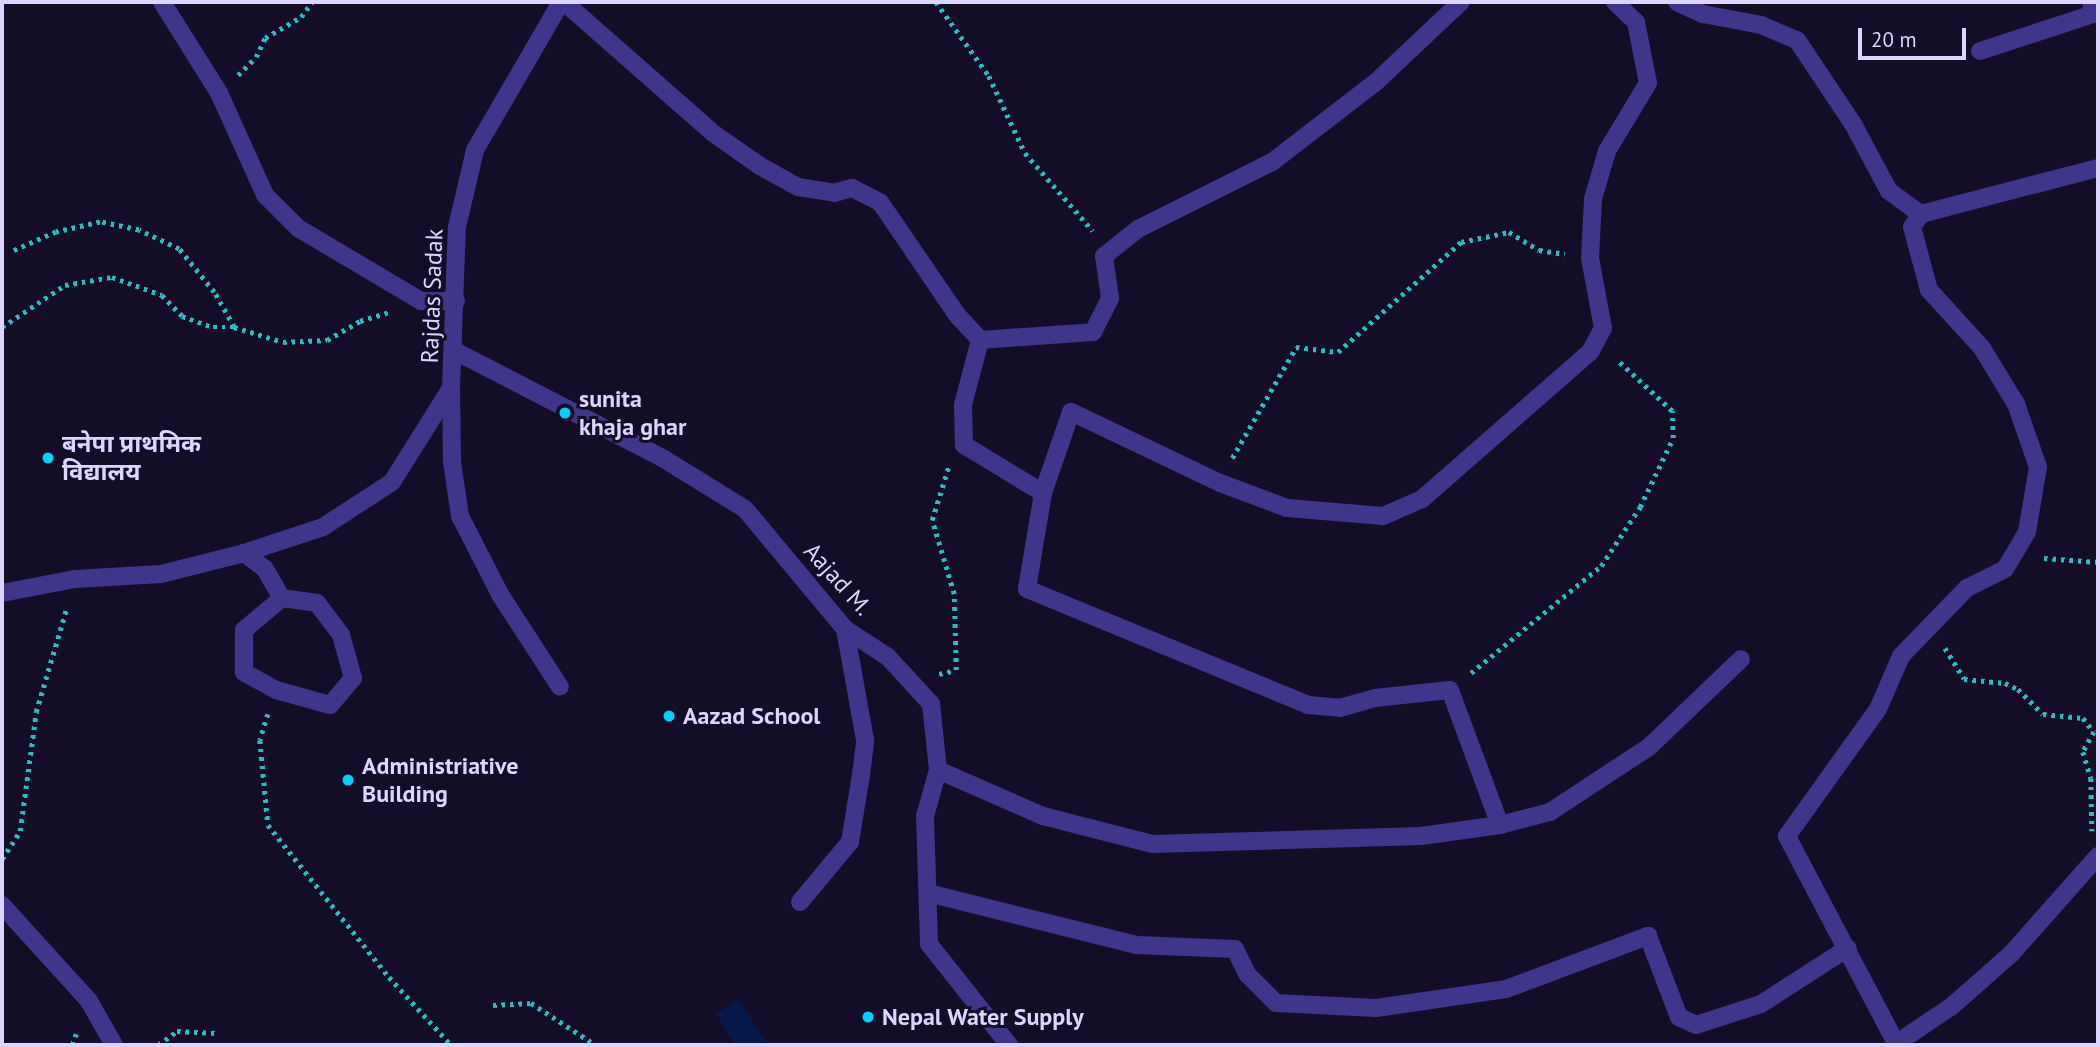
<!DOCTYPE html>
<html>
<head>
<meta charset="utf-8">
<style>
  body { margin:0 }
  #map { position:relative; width:2100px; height:1047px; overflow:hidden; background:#140d28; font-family:"PT Sans","Noto Sans Devanagari",sans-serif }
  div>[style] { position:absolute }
  .water>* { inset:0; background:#061848 }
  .path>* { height:4.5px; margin-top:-2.25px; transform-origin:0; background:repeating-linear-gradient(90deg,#25bec2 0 3.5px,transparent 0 8.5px) }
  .service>* { height:18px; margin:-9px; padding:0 9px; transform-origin:9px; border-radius:9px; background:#3f358a }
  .minor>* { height:18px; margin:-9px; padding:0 9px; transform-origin:9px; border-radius:9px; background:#3f358a }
  .dots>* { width:19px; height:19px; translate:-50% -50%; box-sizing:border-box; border:4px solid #140d28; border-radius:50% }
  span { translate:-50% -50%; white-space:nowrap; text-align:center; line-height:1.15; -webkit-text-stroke:6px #140d28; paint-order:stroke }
  .street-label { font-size:24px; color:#ddd4ff }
  .poi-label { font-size:24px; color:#ddd4ff; font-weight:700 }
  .left { translate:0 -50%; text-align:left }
  .frame { position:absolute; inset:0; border:4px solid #ddd4ff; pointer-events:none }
  .scale { position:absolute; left:1858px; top:28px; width:108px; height:32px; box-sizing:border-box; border:4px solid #ddd4ff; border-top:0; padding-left:9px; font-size:21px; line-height:24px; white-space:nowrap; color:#ddd4ff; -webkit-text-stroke:5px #140d28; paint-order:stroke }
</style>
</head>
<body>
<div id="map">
  <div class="water">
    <i style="clip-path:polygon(738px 999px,768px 1045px,735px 1045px,716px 1014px)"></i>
  </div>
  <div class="path">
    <i style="left:936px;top:2px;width:91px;rotate:54.4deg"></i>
    <i style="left:989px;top:76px;width:85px;rotate:64.9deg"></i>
    <i style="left:1025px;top:153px;width:103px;rotate:48.9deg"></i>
    <i style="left:238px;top:75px;width:25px;rotate:-45deg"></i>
    <i style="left:256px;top:57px;width:21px;rotate:-65deg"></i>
    <i style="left:265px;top:38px;width:42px;rotate:-30.3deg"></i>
    <i style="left:301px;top:17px;width:19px;rotate:-54deg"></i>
    <i style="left:2px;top:327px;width:76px;rotate:-33.7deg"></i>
    <i style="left:65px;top:285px;width:48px;rotate:-9.7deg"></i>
    <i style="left:112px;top:277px;width:53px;rotate:19.8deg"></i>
    <i style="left:162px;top:295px;width:29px;rotate:46deg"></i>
    <i style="left:182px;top:316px;width:33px;rotate:20deg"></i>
    <i style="left:213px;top:327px;width:21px"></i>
    <i style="left:234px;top:327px;width:40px;rotate:-119.7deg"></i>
    <i style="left:214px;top:292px;width:55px;rotate:-129.1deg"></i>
    <i style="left:179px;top:249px;width:44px;rotate:-154.6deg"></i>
    <i style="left:139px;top:230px;width:40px;rotate:-168deg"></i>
    <i style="left:100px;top:222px;width:45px;rotate:167.2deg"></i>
    <i style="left:56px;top:232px;width:47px;rotate:156.2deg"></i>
    <i style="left:234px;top:327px;width:51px;rotate:17deg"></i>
    <i style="left:283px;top:342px;width:44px;rotate:-2.6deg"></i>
    <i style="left:327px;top:340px;width:38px;rotate:-30deg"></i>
    <i style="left:360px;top:321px;width:30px;rotate:-17deg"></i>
    <i style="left:1232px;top:458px;width:128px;rotate:-60deg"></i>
    <i style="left:1296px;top:347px;width:42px;rotate:6.8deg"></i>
    <i style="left:1338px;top:352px;width:165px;rotate:-41.8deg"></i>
    <i style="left:1461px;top:242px;width:49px;rotate:-11.8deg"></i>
    <i style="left:1509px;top:232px;width:35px;rotate:31deg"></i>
    <i style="left:1539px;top:250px;width:26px;rotate:9deg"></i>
    <i style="left:2044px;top:558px;width:54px;rotate:4.2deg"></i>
    <i style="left:1945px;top:648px;width:36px;rotate:58deg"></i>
    <i style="left:1964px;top:679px;width:41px;rotate:5.6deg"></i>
    <i style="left:2005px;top:683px;width:14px;rotate:25deg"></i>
    <i style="left:2018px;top:689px;width:35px;rotate:45deg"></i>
    <i style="left:2043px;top:714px;width:40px;rotate:5.7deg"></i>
    <i style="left:2083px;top:718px;width:18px;rotate:52deg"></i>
    <i style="left:2094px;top:732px;width:23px;rotate:119deg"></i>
    <i style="left:2083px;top:752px;width:27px;rotate:73deg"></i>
    <i style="left:2091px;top:778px;width:53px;rotate:88.9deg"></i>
    <i style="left:1471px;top:673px;width:168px;rotate:-39.5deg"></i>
    <i style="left:1601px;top:566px;width:71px;rotate:-56.5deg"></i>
    <i style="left:1640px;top:507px;width:76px;rotate:-64.4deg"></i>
    <i style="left:1673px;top:438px;width:27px;rotate:-92deg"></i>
    <i style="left:1672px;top:411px;width:75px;rotate:-137.2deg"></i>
    <i style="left:939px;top:674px;width:17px;rotate:-13deg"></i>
    <i style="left:956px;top:670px;width:76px;rotate:-91.5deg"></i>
    <i style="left:954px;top:594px;width:77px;rotate:-106.6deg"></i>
    <i style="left:932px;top:520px;width:58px;rotate:-72.8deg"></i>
    <i style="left:268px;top:714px;width:27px;rotate:107deg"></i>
    <i style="left:260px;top:740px;width:85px;rotate:84.6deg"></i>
    <i style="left:268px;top:825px;width:194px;rotate:51.5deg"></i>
    <i style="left:389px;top:977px;width:92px;rotate:47.6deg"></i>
    <i style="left:2px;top:859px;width:33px;rotate:-57deg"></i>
    <i style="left:20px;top:831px;width:120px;rotate:-82.3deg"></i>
    <i style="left:36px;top:712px;width:109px;rotate:-73.6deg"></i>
    <i style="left:493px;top:1005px;width:38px;rotate:-3deg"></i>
    <i style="left:531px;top:1003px;width:77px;rotate:32.9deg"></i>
    <i style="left:72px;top:1045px;width:12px;rotate:-70deg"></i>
    <i style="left:158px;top:1045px;width:24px;rotate:-36deg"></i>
    <i style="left:177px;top:1031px;width:39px;rotate:3deg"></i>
  </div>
  <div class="service">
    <i style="left:451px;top:388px;width:74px;rotate:89.2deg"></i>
    <i style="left:452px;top:462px;width:55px;rotate:81.6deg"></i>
    <i style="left:460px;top:516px;width:90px;rotate:62.9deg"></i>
    <i style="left:501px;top:596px;width:108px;rotate:57deg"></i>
    <i style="left:800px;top:902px;width:78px;rotate:-50.2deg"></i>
    <i style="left:850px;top:842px;width:68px;rotate:-80.7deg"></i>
    <i style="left:861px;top:775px;width:35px;rotate:-83deg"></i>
    <i style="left:865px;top:740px;width:113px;rotate:-100.2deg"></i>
  </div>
  <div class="minor">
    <i style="left:162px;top:2px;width:107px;rotate:57.9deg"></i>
    <i style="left:219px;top:93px;width:112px;rotate:65.7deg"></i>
    <i style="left:265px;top:195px;width:47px;rotate:45deg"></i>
    <i style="left:298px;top:228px;width:143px;rotate:30.7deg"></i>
    <i style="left:421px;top:301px;width:35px"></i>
    <i style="left:564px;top:2px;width:198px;rotate:41.3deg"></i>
    <i style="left:713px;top:133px;width:57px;rotate:35.1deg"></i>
    <i style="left:760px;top:166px;width:43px;rotate:28.9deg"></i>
    <i style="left:798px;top:187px;width:36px;rotate:9deg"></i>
    <i style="left:834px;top:193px;width:19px;rotate:-16deg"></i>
    <i style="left:852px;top:188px;width:31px;rotate:27deg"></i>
    <i style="left:880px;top:202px;width:137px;rotate:55.7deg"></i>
    <i style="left:957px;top:315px;width:34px;rotate:47deg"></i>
    <i style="left:980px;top:340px;width:113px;rotate:-4deg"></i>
    <i style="left:1093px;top:332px;width:38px;rotate:-63deg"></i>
    <i style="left:1110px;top:298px;width:42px;rotate:-98.1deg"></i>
    <i style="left:1104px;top:256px;width:43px;rotate:-38.5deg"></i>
    <i style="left:1138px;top:229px;width:150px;rotate:-26.6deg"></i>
    <i style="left:1272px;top:162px;width:131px;rotate:-37.6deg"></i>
    <i style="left:1376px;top:82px;width:117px;rotate:-43.3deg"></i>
    <i style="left:1615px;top:2px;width:29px;rotate:44deg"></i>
    <i style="left:1636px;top:22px;width:62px;rotate:78.9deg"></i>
    <i style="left:1648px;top:83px;width:79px;rotate:121.1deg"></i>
    <i style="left:1607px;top:151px;width:50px;rotate:106.3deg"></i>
    <i style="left:1593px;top:199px;width:59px;rotate:92.9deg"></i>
    <i style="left:1590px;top:258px;width:71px;rotate:79.5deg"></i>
    <i style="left:1603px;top:328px;width:27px;rotate:118deg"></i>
    <i style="left:1590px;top:352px;width:223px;rotate:138.8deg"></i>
    <i style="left:1422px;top:499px;width:43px;rotate:156.4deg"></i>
    <i style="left:1383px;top:516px;width:96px;rotate:-175.2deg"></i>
    <i style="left:1287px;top:508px;width:72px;rotate:-159.5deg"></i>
    <i style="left:1220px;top:483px;width:165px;rotate:-154.5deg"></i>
    <i style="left:1071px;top:412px;width:86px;rotate:109.1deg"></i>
    <i style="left:1043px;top:493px;width:97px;rotate:99.5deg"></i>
    <i style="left:1027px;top:589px;width:304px;rotate:22.4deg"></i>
    <i style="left:1308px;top:705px;width:32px;rotate:5deg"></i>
    <i style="left:1340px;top:708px;width:36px;rotate:-16deg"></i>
    <i style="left:1375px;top:698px;width:75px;rotate:-6.1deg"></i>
    <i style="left:1450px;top:690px;width:144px;rotate:69.7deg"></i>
    <i style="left:1500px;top:825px;width:52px;rotate:-14.6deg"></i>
    <i style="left:1550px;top:812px;width:118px;rotate:-33.3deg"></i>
    <i style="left:1649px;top:747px;width:127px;rotate:-43.7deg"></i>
    <i style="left:1677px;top:2px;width:29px;rotate:25deg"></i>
    <i style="left:1703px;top:14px;width:59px;rotate:10.7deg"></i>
    <i style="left:1761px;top:25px;width:39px;rotate:23deg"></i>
    <i style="left:1797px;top:40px;width:101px;rotate:56.3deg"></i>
    <i style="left:1853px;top:124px;width:76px;rotate:61.8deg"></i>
    <i style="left:1889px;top:191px;width:39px;rotate:36deg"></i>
    <i style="left:1980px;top:51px;width:119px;rotate:-18.1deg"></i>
    <i style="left:2093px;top:14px;width:12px;rotate:-99deg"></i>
    <i style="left:980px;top:340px;width:67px;rotate:104.7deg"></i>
    <i style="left:963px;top:405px;width:40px;rotate:88.6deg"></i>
    <i style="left:964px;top:445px;width:92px;rotate:31.3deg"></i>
    <i style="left:455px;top:351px;width:235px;rotate:27.3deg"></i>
    <i style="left:664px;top:459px;width:95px;rotate:31.7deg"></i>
    <i style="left:745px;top:509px;width:156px;rotate:50.2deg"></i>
    <i style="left:845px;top:629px;width:51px;rotate:33.1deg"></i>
    <i style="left:888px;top:657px;width:64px;rotate:47.5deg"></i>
    <i style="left:931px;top:704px;width:66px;rotate:83.9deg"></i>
    <i style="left:938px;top:770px;width:48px;rotate:105.8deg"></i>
    <i style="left:925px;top:816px;width:128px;rotate:88.2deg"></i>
    <i style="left:929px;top:944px;width:129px;rotate:51.6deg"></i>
    <i style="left:244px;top:553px;width:26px;rotate:37deg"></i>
    <i style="left:265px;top:569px;width:34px;rotate:60deg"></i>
    <i style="left:282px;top:598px;width:35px;rotate:8deg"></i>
    <i style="left:317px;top:603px;width:40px;rotate:53deg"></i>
    <i style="left:341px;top:635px;width:45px;rotate:74.4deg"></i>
    <i style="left:353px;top:678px;width:35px;rotate:130deg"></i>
    <i style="left:330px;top:705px;width:56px;rotate:-164.5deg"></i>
    <i style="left:276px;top:690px;width:37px;rotate:-151deg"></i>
    <i style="left:244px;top:672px;width:42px;rotate:-90deg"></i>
    <i style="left:244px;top:630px;width:50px;rotate:-40.1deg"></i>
    <i style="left:2px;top:593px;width:74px;rotate:-10.9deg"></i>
    <i style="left:75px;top:579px;width:86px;rotate:-3.3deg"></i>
    <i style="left:161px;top:574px;width:86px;rotate:-14.2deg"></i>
    <i style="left:244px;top:553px;width:83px;rotate:-18.2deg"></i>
    <i style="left:323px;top:527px;width:82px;rotate:-33.1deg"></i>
    <i style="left:392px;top:482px;width:111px;rotate:-57.9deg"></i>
    <i style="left:451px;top:388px;width:161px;rotate:-87.9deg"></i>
    <i style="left:457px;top:227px;width:79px;rotate:-76.8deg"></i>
    <i style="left:475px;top:150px;width:171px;rotate:-59.8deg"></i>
    <i style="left:938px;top:770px;width:115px;rotate:23.7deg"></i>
    <i style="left:1043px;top:816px;width:114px;rotate:14.3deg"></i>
    <i style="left:1153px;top:844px;width:268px;rotate:-1.7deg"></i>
    <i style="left:1421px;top:836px;width:80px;rotate:-7.9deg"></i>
    <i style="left:928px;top:893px;width:214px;rotate:14deg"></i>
    <i style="left:1136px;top:945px;width:99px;rotate:2.3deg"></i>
    <i style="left:1235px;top:949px;width:28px;rotate:64deg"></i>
    <i style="left:1247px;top:974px;width:41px;rotate:45deg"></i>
    <i style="left:1276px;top:1003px;width:100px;rotate:2.9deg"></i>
    <i style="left:1376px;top:1008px;width:131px;rotate:-8.3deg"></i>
    <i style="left:1506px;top:989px;width:152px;rotate:-20.5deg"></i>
    <i style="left:1648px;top:936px;width:87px;rotate:69.1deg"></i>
    <i style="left:1679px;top:1017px;width:19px;rotate:25deg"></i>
    <i style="left:1696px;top:1025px;width:68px;rotate:-17.9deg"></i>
    <i style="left:1761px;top:1004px;width:103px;rotate:-32.8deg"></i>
    <i style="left:2px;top:905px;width:130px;rotate:47.8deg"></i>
    <i style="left:89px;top:1001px;width:51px;rotate:60.4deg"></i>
    <i style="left:1897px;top:1043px;width:66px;rotate:-33.9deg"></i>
    <i style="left:1952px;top:1006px;width:79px;rotate:-41.4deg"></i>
    <i style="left:2011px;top:954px;width:131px;rotate:-48.4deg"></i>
    <i style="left:1897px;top:1045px;width:236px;rotate:-117.8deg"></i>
    <i style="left:1787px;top:836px;width:156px;rotate:-54.4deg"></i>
    <i style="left:1878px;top:709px;width:58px;rotate:-66.5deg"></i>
    <i style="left:1901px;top:656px;width:95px;rotate:-45.9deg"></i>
    <i style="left:1967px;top:588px;width:42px;rotate:-26.6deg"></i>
    <i style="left:2005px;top:569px;width:43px;rotate:-59.3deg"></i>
    <i style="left:2027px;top:532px;width:66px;rotate:-80.4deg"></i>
    <i style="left:2038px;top:467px;width:67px;rotate:-109.2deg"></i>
    <i style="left:2016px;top:404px;width:66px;rotate:-121.3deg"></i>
    <i style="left:1982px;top:348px;width:79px;rotate:-132.4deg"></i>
    <i style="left:1929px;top:290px;width:65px;rotate:-105.1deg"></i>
    <i style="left:1912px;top:227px;width:16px;rotate:-55deg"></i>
    <i style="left:1921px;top:214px;width:183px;rotate:-14.6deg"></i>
  </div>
  <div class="dots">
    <i style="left:565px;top:413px;background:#00d0ff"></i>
    <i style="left:48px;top:458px;background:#00d0ff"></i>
    <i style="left:669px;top:716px;background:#00d0ff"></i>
    <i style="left:348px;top:780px;background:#00d0ff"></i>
    <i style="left:868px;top:1017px;background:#00d0ff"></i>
  </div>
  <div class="street-label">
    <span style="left:432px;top:296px;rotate:-88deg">Rajdas Sadak</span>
    <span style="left:838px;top:579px;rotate:48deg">Aajad M.</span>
  </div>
  <div class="poi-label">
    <span class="left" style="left:579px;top:413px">sunita<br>khaja ghar</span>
    <span class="left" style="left:62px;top:458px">बनेपा प्राथमिक<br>विद्यालय</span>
    <span class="left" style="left:683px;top:716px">Aazad School</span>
    <span class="left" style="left:362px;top:780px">Administriative<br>Building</span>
    <span class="left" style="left:882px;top:1017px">Nepal Water Supply</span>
  </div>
  <div class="frame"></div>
  <div class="scale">20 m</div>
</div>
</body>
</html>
